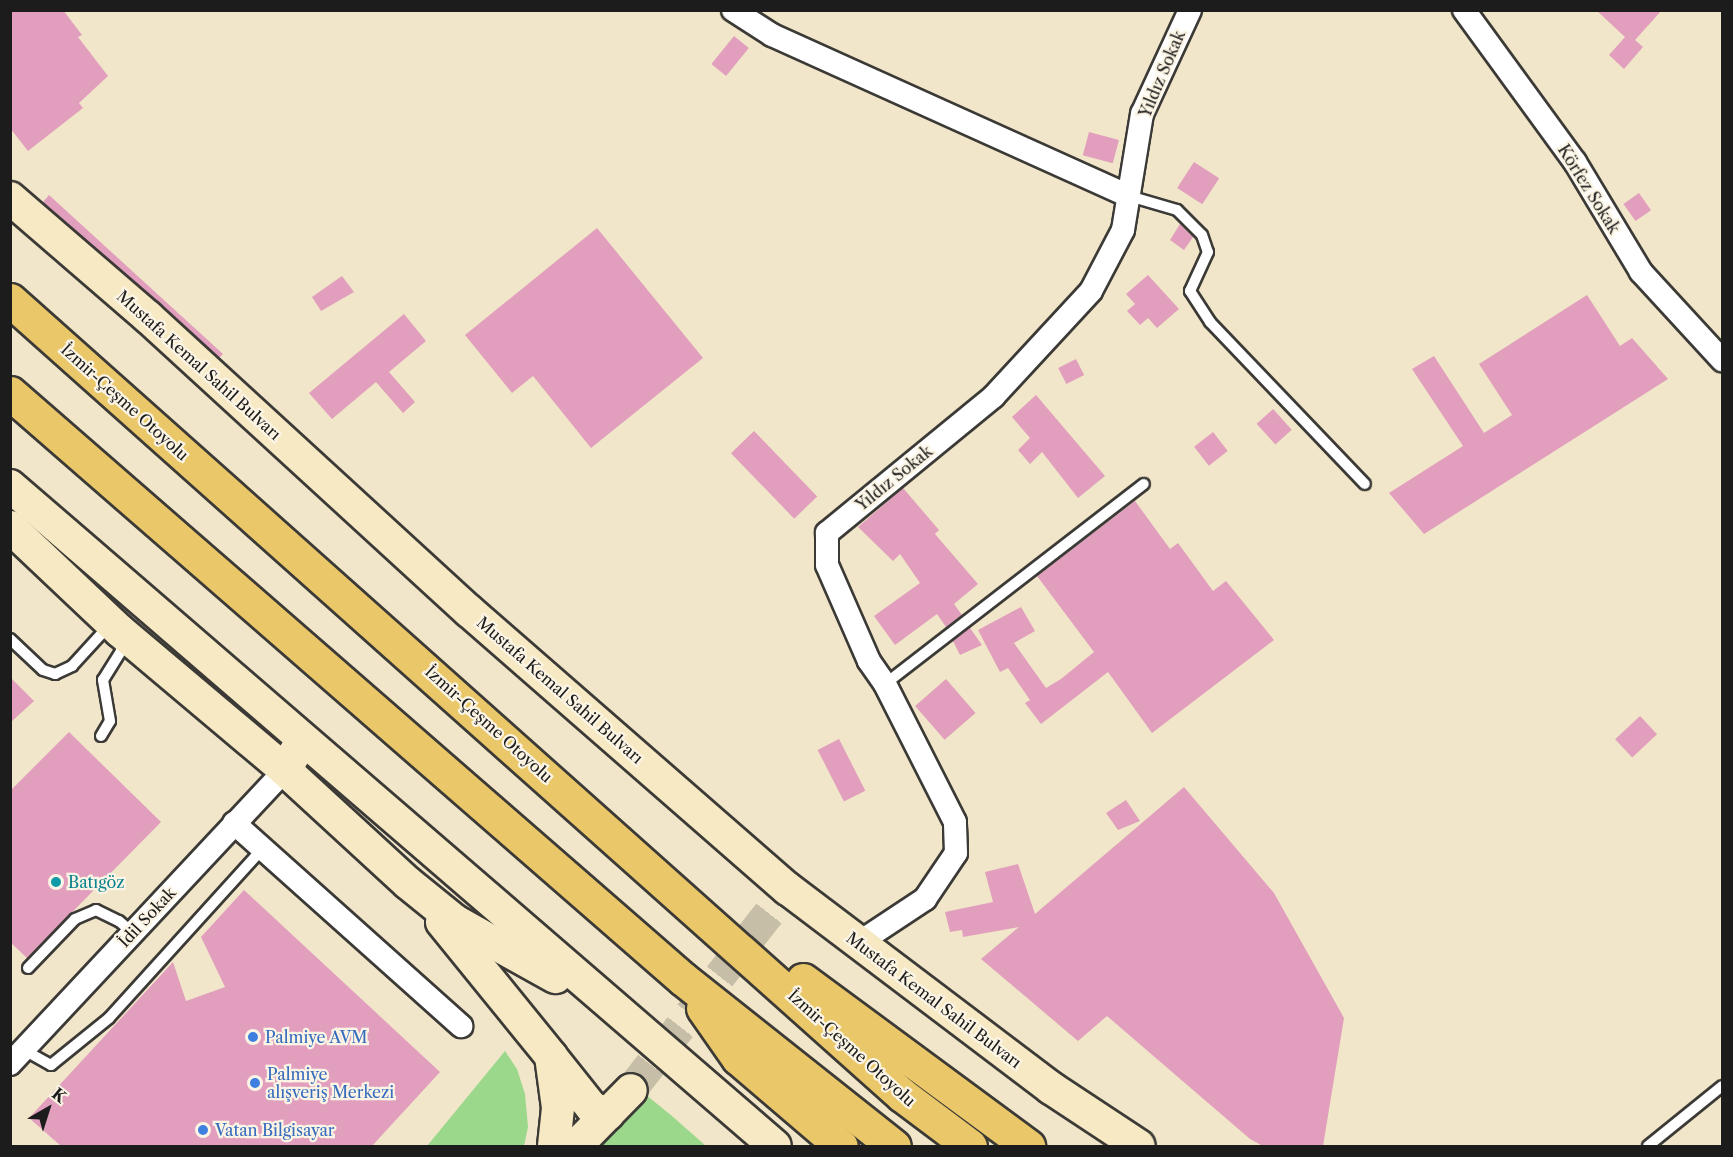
<!DOCTYPE html>
<html>
<head>
<meta charset="utf-8">
<style>
  body { margin:0 }
  #map { position:relative; width:1733px; height:1157px; overflow:hidden; background:#f1e6c9; font-family:"Libre Caslon Text",serif }
  div>[style] { position:absolute }
  .green>* { inset:0; background:#9bd88c }
  .building>* { inset:0; background:#e19fbd; transform-origin:0 0 }
  .secondary-tunnel>* { height:32px; margin-top:-16px; transform-origin:0; background:repeating-linear-gradient(90deg,#c6bea6 0 32px,transparent 0 48px) }
  .roads { filter:drop-shadow(2px 0 #3c3a36) drop-shadow(-2px 0 #3c3a36) drop-shadow(0 2px #3c3a36) drop-shadow(0 -2px #3c3a36) }
  .lane>* { height:10px; margin:-5px; padding:0 5px; transform-origin:5px; border-radius:5px; background:#fff }
  .street>* { height:22px; margin:-11px; padding:0 11px; transform-origin:11px; border-radius:11px; background:#fff }
  .secondary>* { height:32px; margin:-16px; padding:0 16px; transform-origin:16px; border-radius:16px; background:#f7e9c3 }
  .highway>* { height:33px; margin:-16.5px; padding:0 16.5px; transform-origin:16.5px; border-radius:16.5px; background:#eac769 }
  .dots>* { width:16px; height:16px; translate:-50% -50%; box-sizing:border-box; border:3px solid #fcf5e5; border-radius:50% }
  span { translate:-50% -50%; white-space:nowrap; text-align:center; line-height:1.15; -webkit-text-stroke:4.5px #fcf5e5; paint-order:stroke }
  .street-label { font-size:16px; color:#1c1c1c }
  .culture-label { font-size:16px; color:#0d838f }
  .left { translate:0 -50%; text-align:left }
  .shop-label { font-size:16px; color:#366cbe }
  .frame { position:absolute; inset:0; border:12px solid #1c1c1c; pointer-events:none }
  .north { position:absolute; left:18px; top:1079px; width:60px; height:60px; -webkit-text-stroke:4px #fcf5e5; paint-order:stroke; rotate:39deg; font-size:16px; font-weight:700; line-height:24px; text-align:center; color:#1c1c1c }
  .north::after { content:''; display:block; margin:auto; width:21px; height:27px; background:#1c1c1c; clip-path:polygon(50% 0,100% 100%,50% 72%,0 100%) }
</style>
</head>
<body>
<div id="map">
  <div class="green">
    <i style="clip-path:polygon(505px 1051px,517px 1069px,525px 1094px,528px 1127px,524px 1146px,427px 1146px)"></i>
    <i style="clip-path:polygon(640px 1090px,672px 1116px,706px 1146px,588px 1146px)"></i>
  </div>
  <div class="building">
    <i style="clip-path:polygon(10px 10px,63px 10px,82px 35px,78px 37px,108px 76px,79px 103px,83px 108px,28px 151px,10px 128px)"></i>
    <i style="clip-path:polygon(1596px 10px,1662px 10px,1635px 40px,1643px 47px,1624px 69px,1609px 55px,1625px 37px)"></i>
    <i style="left:734px;top:36px;width:19px;height:36px;rotate:39deg"></i>
    <i style="left:1089px;top:132px;width:31px;height:24px;rotate:15deg"></i>
    <i style="left:1194px;top:162px;width:30px;height:31px;rotate:33deg"></i>
    <i style="left:1639px;top:193px;width:21px;height:19px;rotate:55deg"></i>
    <i style="clip-path:polygon(49px 195px,223px 354px,219px 358px,43px 202px)"></i>
    <i style="clip-path:polygon(1180px 224px,1193px 237px,1184px 250px,1170px 240px)"></i>
    <i style="clip-path:polygon(597px 228px,703px 358px,591px 448px,533px 376px,512px 393px,465px 335px)"></i>
    <i style="clip-path:polygon(1148px 275px,1179px 309px,1157px 328px,1148px 318px,1140px 325px,1127px 311px,1135px 304px,1126px 294px)"></i>
    <i style="clip-path:polygon(342px 276px,354px 292px,321px 311px,312px 297px)"></i>
    <i style="clip-path:polygon(1587px 295px,1620px 346px,1632px 338px,1668px 379px,1424px 534px,1389px 493px,1463px 446px,1412px 369px,1434px 356px,1484px 433px,1512px 415px,1479px 364px)"></i>
    <i style="clip-path:polygon(404px 314px,426px 341px,389px 372px,415px 402px,403px 413px,376px 382px,332px 419px,309px 393px)"></i>
    <i style="left:1076px;top:359px;width:18px;height:20px;rotate:63deg"></i>
    <i style="clip-path:polygon(1036px 395px,1105px 476px,1078px 498px,1042px 452px,1030px 464px,1018px 450px,1030px 438px,1012px 417px)"></i>
    <i style="left:1273px;top:409px;width:28px;height:22px;rotate:48deg"></i>
    <i style="left:754px;top:431px;width:91px;height:32px;rotate:46deg"></i>
    <i style="left:1213px;top:432px;width:24px;height:24px;rotate:52deg"></i>
    <i style="clip-path:polygon(903px 488px,939px 530px,935px 534px,978px 584px,954px 604px,962px 615px,946px 627px,937px 614px,895px 645px,874px 616px,920px 583px,900px 554px,893px 561px,858px 527px)"></i>
    <i style="clip-path:polygon(1135px 501px,1170px 549px,1178px 543px,1213px 591px,1226px 581px,1274px 640px,1152px 733px,1108px 672px,1041px 724px,1025px 703px,1030px 700px,1008px 668px,1000px 672px,978px 630px,1021px 607px,1035px 631px,1014px 643px,1046px 688px,1061px 679px,1094px 652px,1037px 576px)"></i>
    <i style="clip-path:polygon(970px 628px,982px 645px,960px 655px,953px 641px)"></i>
    <i style="clip-path:polygon(10px 677px,34px 701px,10px 723px)"></i>
    <i style="left:946px;top:679px;width:45px;height:41px;rotate:49deg"></i>
    <i style="left:1640px;top:716px;width:25px;height:34px;rotate:47deg"></i>
    <i style="clip-path:polygon(69px 732px,161px 822px,27px 958px,10px 942px,10px 791px)"></i>
    <i style="left:839px;top:739px;width:58px;height:24px;rotate:63deg"></i>
    <i style="clip-path:polygon(1184px 787px,1274px 893px,1344px 1018px,1323px 1146px,1263px 1146px,1250px 1139px,1107px 1016px,1078px 1041px,981px 959px,1019px 927px,963px 937px,962px 930px,950px 932px,945px 912px,993px 902px,985px 872px,1018px 864px,1035px 914px)"></i>
    <i style="clip-path:polygon(1126px 800px,1140px 821px,1118px 830px,1106px 813px)"></i>
    <i style="clip-path:polygon(244px 890px,440px 1072px,372px 1146px,61px 1146px,29px 1118px,173px 962px,186px 1001px,225px 987px,201px 937px)"></i>
  </div>
  <div class="secondary-tunnel">
    <i style="left:631px;top:1090px;width:255px;rotate:-52deg"></i>
  </div>
  <div class="roads">
    <div class="lane">
      <i style="left:1129px;top:196px;width:50px;rotate:16.3deg"></i>
      <i style="left:1177px;top:210px;width:35px;rotate:45deg"></i>
      <i style="left:1202px;top:235px;width:18px;rotate:71deg"></i>
      <i style="left:1208px;top:252px;width:43px;rotate:114.8deg"></i>
      <i style="left:1190px;top:291px;width:37px;rotate:57deg"></i>
      <i style="left:1210px;top:322px;width:224px;rotate:46.3deg"></i>
      <i style="left:10px;top:639px;width:45px;rotate:43.2deg"></i>
      <i style="left:43px;top:670px;width:13px;rotate:18deg"></i>
      <i style="left:55px;top:674px;width:19px;rotate:-25deg"></i>
      <i style="left:72px;top:666px;width:46px;rotate:-47.6deg"></i>
      <i style="left:103px;top:632px;width:9px;rotate:-6deg"></i>
      <i style="left:885px;top:684px;width:327px;rotate:-37.7deg"></i>
      <i style="left:101px;top:736px;width:17px;rotate:-59deg"></i>
      <i style="left:110px;top:721px;width:42px;rotate:-99.7deg"></i>
      <i style="left:103px;top:680px;width:34px;rotate:-58deg"></i>
      <i style="left:121px;top:651px;width:12px;rotate:-90deg"></i>
      <i style="left:28px;top:968px;width:68px;rotate:-46.2deg"></i>
      <i style="left:75px;top:919px;width:23px;rotate:-23deg"></i>
      <i style="left:96px;top:910px;width:25px;rotate:26deg"></i>
      <i style="left:119px;top:921px;width:18px;rotate:41deg"></i>
      <i style="left:24px;top:1050px;width:31px;rotate:29deg"></i>
      <i style="left:51px;top:1065px;width:75px;rotate:-39deg"></i>
      <i style="left:109px;top:1018px;width:229px;rotate:-47.8deg"></i>
      <i style="left:1648px;top:1146px;width:95px;rotate:-39deg"></i>
    </div>
    <div class="street">
      <i style="left:733px;top:10px;width:46px;rotate:32.7deg"></i>
      <i style="left:772px;top:35px;width:392px;rotate:24.3deg"></i>
      <i style="left:1464px;top:10px;width:188px;rotate:53.9deg"></i>
      <i style="left:1575px;top:162px;width:128px;rotate:59deg"></i>
      <i style="left:1641px;top:272px;width:120px;rotate:47.4deg"></i>
      <i style="left:234px;top:823px;width:305px;rotate:41.8deg"></i>
      <i style="left:857px;top:944px;width:82px;rotate:-33.5deg"></i>
      <i style="left:925px;top:899px;width:55px;rotate:-56deg"></i>
      <i style="left:956px;top:853px;width:31px;rotate:-92deg"></i>
      <i style="left:955px;top:822px;width:155px;rotate:-116.9deg"></i>
      <i style="left:885px;top:684px;width:28px;rotate:-125deg"></i>
      <i style="left:869px;top:661px;width:105px;rotate:-113.6deg"></i>
      <i style="left:827px;top:565px;width:32px;rotate:-90deg"></i>
      <i style="left:827px;top:533px;width:215px;rotate:-39.3deg"></i>
      <i style="left:993px;top:397px;width:144px;rotate:-47.2deg"></i>
      <i style="left:1091px;top:291px;width:69px;rotate:-62.3deg"></i>
      <i style="left:1123px;top:230px;width:118px;rotate:-80.7deg"></i>
      <i style="left:1142px;top:114px;width:115px;rotate:-65.2deg"></i>
      <i style="left:10px;top:1064px;width:403px;rotate:-46.9deg"></i>
    </div>
    <div class="secondary">
      <i style="left:10px;top:198px;width:182px;rotate:40.8deg"></i>
      <i style="left:148px;top:317px;width:435px;rotate:42.5deg"></i>
      <i style="left:469px;top:611px;width:423px;rotate:41.1deg"></i>
      <i style="left:788px;top:889px;width:330px;rotate:37.1deg"></i>
      <i style="left:1051px;top:1088px;width:105px;rotate:33.4deg"></i>
      <i style="left:10px;top:486px;width:1010px;rotate:40.79deg"></i>
      <i style="left:10px;top:527px;width:151px;rotate:43.4deg"></i>
      <i style="left:120px;top:631px;width:216px;rotate:40.1deg"></i>
      <i style="left:285px;top:770px;width:22px;rotate:-60deg"></i>
      <i style="left:285px;top:770px;width:167px;rotate:42.6deg"></i>
      <i style="left:408px;top:883px;width:60px;rotate:39deg"></i>
      <i style="left:455px;top:921px;width:115px;rotate:29.2deg"></i>
      <i style="left:442px;top:922px;width:173px;rotate:50.9deg"></i>
      <i style="left:551px;top:1056px;width:52px;rotate:82.3deg"></i>
      <i style="left:558px;top:1108px;width:38px;rotate:96deg"></i>
      <i style="left:553px;top:1059px;width:63px;rotate:51.5deg"></i>
      <i style="left:592px;top:1108px;width:17px;rotate:21deg"></i>
      <i style="left:576px;top:1146px;width:78px;rotate:-45.5deg"></i>
    </div>
    <div class="highway">
      <i style="left:10px;top:300px;width:1195px;rotate:41.71deg"></i>
      <i style="left:902px;top:1095px;width:85px;rotate:36.9deg"></i>
      <i style="left:10px;top:393px;width:892px;rotate:41.05deg"></i>
      <i style="left:683px;top:979px;width:269px;rotate:38.4deg"></i>
      <i style="left:803px;top:980px;width:280px;rotate:36.4deg"></i>
      <i style="left:703px;top:1008px;width:61px;rotate:55deg"></i>
      <i style="left:738px;top:1058px;width:135px;rotate:40.5deg"></i>
    </div>
  </div>
  <div class="dots">
    <i style="left:56px;top:882px;background:#0f9aa8"></i>
    <i style="left:253px;top:1037px;background:#3f7fe0"></i>
    <i style="left:255px;top:1083px;background:#3f7fe0"></i>
    <i style="left:203px;top:1130px;background:#3f7fe0"></i>
  </div>
  <div class="street-label">
    <span style="left:1162px;top:74px;rotate:-67deg">Yıldız Sokak</span>
    <span style="left:1589px;top:189px;rotate:58deg">Körfez Sokak</span>
    <span style="left:199px;top:365px;rotate:42deg">Mustafa Kemal Sahil Bulvarı</span>
    <span style="left:125px;top:402px;rotate:42deg">İzmir-Çeşme Otoyolu</span>
    <span style="left:894px;top:478px;rotate:-39deg">Yıldız Sokak</span>
    <span style="left:560px;top:690px;rotate:41deg">Mustafa Kemal Sahil Bulvarı</span>
    <span style="left:489px;top:724px;rotate:42deg">İzmir-Çeşme Otoyolu</span>
    <span style="left:147px;top:917px;rotate:-47deg">İdil Sokak</span>
    <span style="left:934px;top:1000px;rotate:37deg">Mustafa Kemal Sahil Bulvarı</span>
    <span style="left:852px;top:1048px;rotate:42deg">İzmir-Çeşme Otoyolu</span>
  </div>
  <div class="culture-label">
    <span class="left" style="left:68px;top:882px">Batıgöz</span>
  </div>
  <div class="shop-label">
    <span class="left" style="left:265px;top:1037px">Palmiye AVM</span>
    <span class="left" style="left:267px;top:1083px">Palmiye<br>alışveriş Merkezi</span>
    <span class="left" style="left:215px;top:1130px">Vatan Bilgisayar</span>
  </div>
  <div class="frame"></div>
  <div class="north">K</div>
</div>
</body>
</html>
